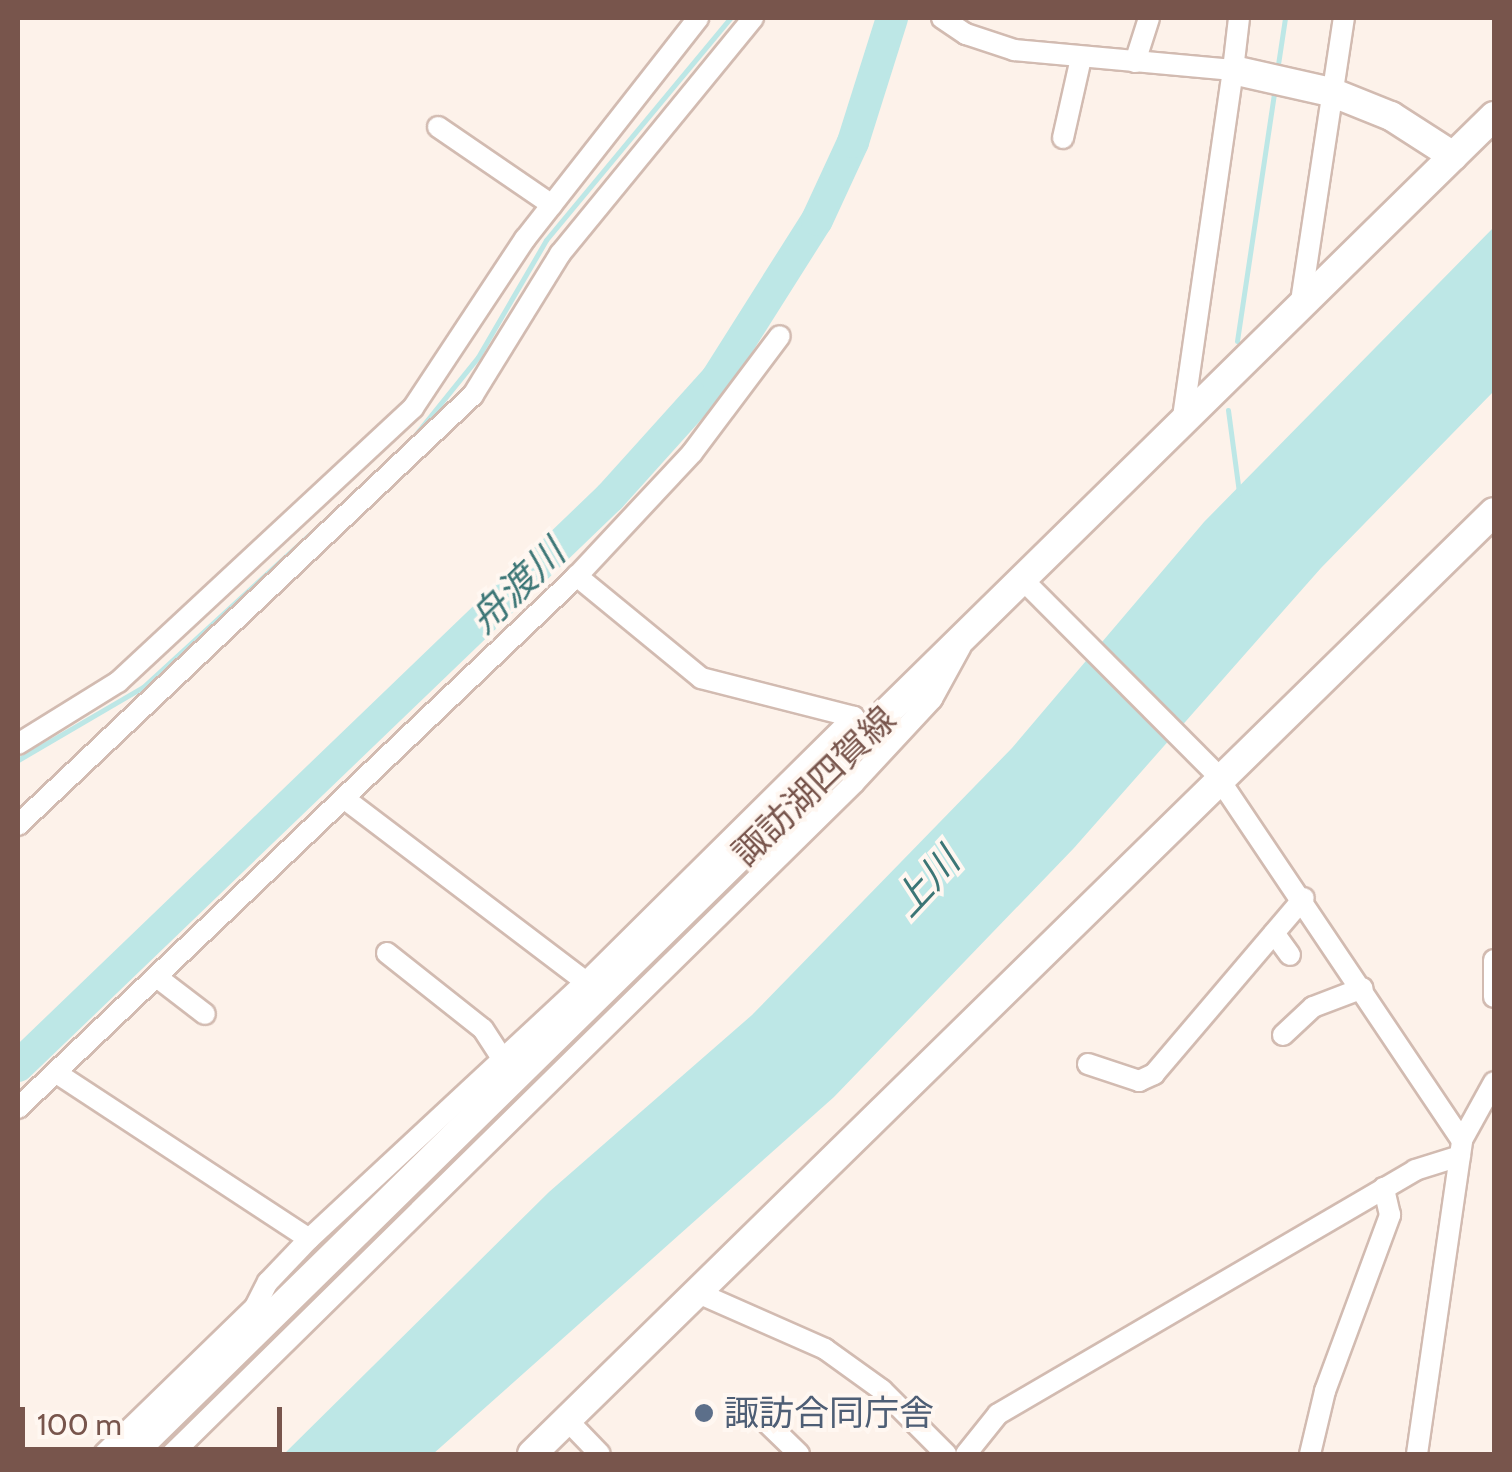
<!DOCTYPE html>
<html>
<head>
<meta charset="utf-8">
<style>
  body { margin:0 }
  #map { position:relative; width:1512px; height:1472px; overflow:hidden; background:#fdf2ea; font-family:Cabin,"Noto Sans JP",sans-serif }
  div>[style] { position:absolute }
  .water>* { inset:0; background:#bde7e6 }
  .stream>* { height:5px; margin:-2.5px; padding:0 2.5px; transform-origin:2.5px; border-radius:2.5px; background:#bde7e6 }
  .river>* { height:32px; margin:-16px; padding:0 16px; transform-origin:16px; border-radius:16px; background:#bde7e6 }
  .roads { filter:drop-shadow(2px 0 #d2bbb1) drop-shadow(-2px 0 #d2bbb1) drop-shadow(0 2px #d2bbb1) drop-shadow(0 -2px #d2bbb1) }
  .street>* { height:20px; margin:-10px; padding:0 10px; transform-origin:10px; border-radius:10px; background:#fff }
  .secondary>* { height:28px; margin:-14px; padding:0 14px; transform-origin:14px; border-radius:14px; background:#fff }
  .dots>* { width:28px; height:28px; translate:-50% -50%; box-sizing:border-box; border:5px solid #fff7f1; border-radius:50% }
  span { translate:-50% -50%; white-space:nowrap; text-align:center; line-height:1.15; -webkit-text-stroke:8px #fff7f1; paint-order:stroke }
  .street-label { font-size:35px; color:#78554c }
  .service-label { font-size:35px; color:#4e5e75 }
  .left { translate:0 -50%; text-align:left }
  .water-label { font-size:38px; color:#3c7676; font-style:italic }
  .frame { position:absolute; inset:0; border:20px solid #78554c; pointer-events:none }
  .scale { position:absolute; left:20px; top:1407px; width:262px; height:45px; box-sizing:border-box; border:5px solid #78554c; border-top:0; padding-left:12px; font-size:30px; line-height:35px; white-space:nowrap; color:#78554c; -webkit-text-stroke:8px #fff7f1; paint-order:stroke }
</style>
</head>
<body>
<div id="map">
  <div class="water">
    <i style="clip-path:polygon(1494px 227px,1494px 391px,1321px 568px,1074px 848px,834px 1097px,433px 1454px,284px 1454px,549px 1192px,752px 1015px,1012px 748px,1204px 522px)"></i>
  </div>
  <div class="stream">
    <i style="left:1277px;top:71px;width:54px;rotate:-81.4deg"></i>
    <i style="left:1237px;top:341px;width:257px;rotate:-81.5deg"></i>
    <i style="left:1228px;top:410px;width:83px;rotate:82.4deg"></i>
    <i style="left:407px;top:445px;width:113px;rotate:-51.1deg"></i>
    <i style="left:478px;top:357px;width:135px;rotate:-59.8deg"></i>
    <i style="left:546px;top:240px;width:288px;rotate:-50.3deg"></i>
    <i style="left:18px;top:760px;width:145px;rotate:-30.3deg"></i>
    <i style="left:143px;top:687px;width:327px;rotate:-42.5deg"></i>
  </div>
  <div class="river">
    <i style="left:18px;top:1066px;width:821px;rotate:-43.87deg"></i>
    <i style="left:610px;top:497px;width:160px;rotate:-48deg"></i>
    <i style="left:717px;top:378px;width:187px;rotate:-57.7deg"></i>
    <i style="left:817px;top:220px;width:86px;rotate:-65.2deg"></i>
    <i style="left:853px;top:142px;width:130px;rotate:-72.5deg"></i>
  </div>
  <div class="roads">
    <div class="street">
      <i style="left:942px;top:18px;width:29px;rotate:34deg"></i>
      <i style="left:966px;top:34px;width:51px;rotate:18.4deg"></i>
      <i style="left:1014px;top:50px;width:220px;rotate:5.2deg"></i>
      <i style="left:1233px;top:70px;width:357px;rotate:98.2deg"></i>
      <i style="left:1135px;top:62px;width:46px;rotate:-72.3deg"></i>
      <i style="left:1233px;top:70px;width:52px;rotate:-83.4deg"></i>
      <i style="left:438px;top:127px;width:138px;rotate:34.4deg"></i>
      <i style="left:1063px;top:138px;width:82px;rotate:-77.3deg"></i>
      <i style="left:1300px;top:308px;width:293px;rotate:-81.4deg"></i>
      <i style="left:1024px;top:581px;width:271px;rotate:45.1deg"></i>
      <i style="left:1215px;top:773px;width:442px;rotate:56.1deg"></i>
      <i style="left:18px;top:744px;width:118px;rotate:-31.8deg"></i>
      <i style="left:118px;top:682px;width:403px;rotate:-42.9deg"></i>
      <i style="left:413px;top:408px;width:203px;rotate:-56.5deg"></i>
      <i style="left:525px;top:239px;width:281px;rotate:-51.9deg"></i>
      <i style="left:345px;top:799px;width:303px;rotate:37.2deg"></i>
      <i style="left:18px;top:825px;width:626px;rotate:-43.38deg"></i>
      <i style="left:473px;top:395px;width:166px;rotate:-58.3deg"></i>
      <i style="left:560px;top:254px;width:305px;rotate:-50.7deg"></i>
      <i style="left:1274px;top:933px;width:27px;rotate:54deg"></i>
      <i style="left:387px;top:953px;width:122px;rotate:38.4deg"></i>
      <i style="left:483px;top:1029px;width:37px;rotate:57deg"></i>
      <i style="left:1494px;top:960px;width:37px;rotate:90deg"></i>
      <i style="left:158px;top:978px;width:59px;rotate:37.5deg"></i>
      <i style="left:1283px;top:1035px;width:41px;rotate:-43deg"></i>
      <i style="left:1313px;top:1007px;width:53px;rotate:-20.8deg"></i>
      <i style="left:1088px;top:1064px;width:54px;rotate:18.4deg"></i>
      <i style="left:1139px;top:1081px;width:17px;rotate:-25deg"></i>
      <i style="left:1154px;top:1074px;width:231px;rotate:-49.6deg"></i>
      <i style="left:58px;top:1074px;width:300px;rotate:33.3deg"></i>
      <i style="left:18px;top:1108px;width:772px;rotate:-43.58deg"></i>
      <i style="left:577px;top:576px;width:168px;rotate:-46.9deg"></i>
      <i style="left:692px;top:453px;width:146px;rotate:-53.1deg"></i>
      <i style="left:696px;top:1292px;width:141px;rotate:23.8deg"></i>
      <i style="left:825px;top:1349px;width:70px;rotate:35.7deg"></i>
      <i style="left:882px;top:1390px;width:91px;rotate:45deg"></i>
      <i style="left:761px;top:1417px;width:53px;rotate:44.2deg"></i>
      <i style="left:567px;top:1420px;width:47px;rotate:45.9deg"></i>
      <i style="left:104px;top:1454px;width:211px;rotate:-44.2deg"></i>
      <i style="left:255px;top:1307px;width:28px;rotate:-63deg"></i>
      <i style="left:268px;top:1282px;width:59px;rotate:-46.4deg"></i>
      <i style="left:309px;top:1239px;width:378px;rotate:-42.9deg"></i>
      <i style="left:586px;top:982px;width:377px;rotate:-44.7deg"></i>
      <i style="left:854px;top:717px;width:158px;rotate:-165.7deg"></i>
      <i style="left:701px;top:678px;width:161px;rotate:-140.6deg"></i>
      <i style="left:172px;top:1454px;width:957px;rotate:-44.53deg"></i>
      <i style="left:854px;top:783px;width:115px;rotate:-47.1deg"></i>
      <i style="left:932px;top:699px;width:60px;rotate:-61.3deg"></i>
      <i style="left:966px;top:1454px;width:51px;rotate:-51.3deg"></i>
      <i style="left:998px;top:1414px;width:483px;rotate:-30.3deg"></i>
      <i style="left:1415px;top:1170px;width:47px;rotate:-17.3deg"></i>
      <i style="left:1310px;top:1454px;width:65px;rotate:-76.6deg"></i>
      <i style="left:1325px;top:1391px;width:188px;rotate:-69.7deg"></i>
      <i style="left:1390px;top:1215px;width:28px;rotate:-103deg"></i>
      <i style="left:1417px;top:1454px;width:317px;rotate:-81.8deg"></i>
      <i style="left:1462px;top:1140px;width:66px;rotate:-61.1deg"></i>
    </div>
    <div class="secondary">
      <i style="left:1233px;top:70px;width:100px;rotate:12.7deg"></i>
      <i style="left:1331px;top:92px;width:65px;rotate:21.8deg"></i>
      <i style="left:1391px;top:116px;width:74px;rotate:32.8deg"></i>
      <i style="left:131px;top:1454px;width:1910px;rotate:-44.47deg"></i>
      <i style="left:532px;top:1454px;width:1346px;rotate:-44.4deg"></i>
    </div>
  </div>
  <div class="dots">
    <i style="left:704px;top:1413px;background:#5c6f8a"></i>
  </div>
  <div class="street-label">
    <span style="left:814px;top:786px;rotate:-44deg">諏訪湖四賀線</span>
  </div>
  <div class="service-label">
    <span class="left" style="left:724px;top:1413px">諏訪合同庁舎</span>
  </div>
  <div class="water-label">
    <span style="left:517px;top:586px;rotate:-44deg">舟渡川</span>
    <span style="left:926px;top:882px;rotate:-47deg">上川</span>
  </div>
  <div class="frame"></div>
  <div class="scale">100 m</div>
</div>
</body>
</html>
